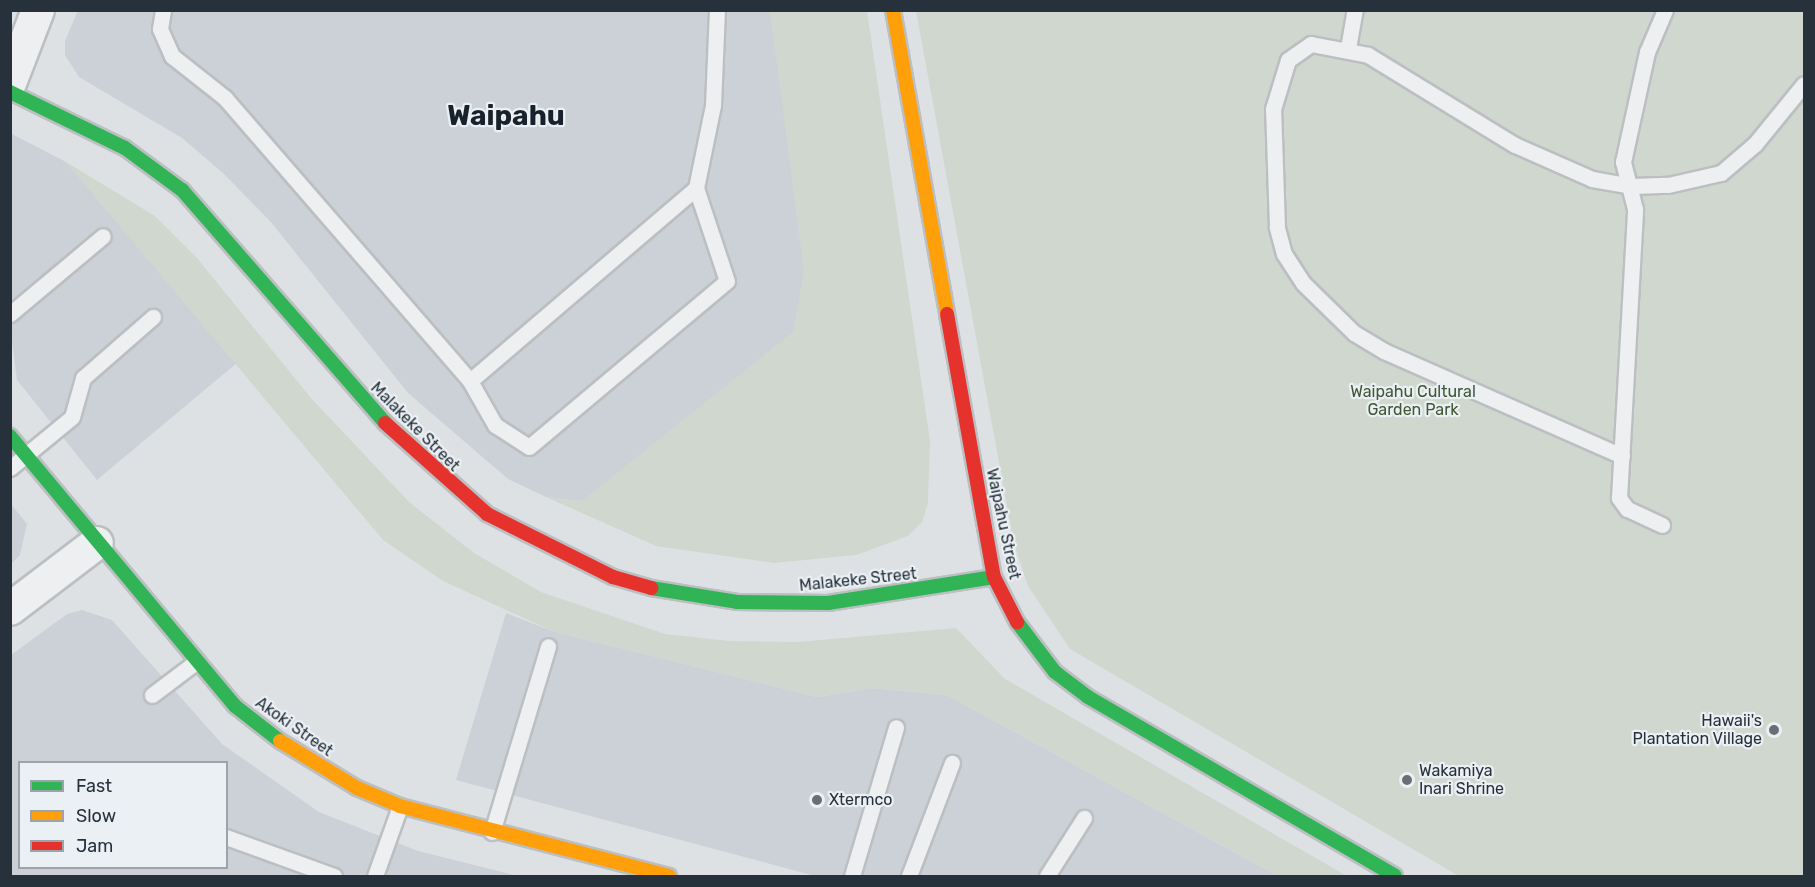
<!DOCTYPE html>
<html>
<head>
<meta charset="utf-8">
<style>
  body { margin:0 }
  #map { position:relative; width:1815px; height:887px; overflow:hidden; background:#dee1e4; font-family:Rubik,sans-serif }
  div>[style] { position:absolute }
  .built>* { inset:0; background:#ccd1d7 }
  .green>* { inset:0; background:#d0d7cf }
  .roads { filter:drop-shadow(2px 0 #bcbfc2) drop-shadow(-2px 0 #bcbfc2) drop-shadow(0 2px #bcbfc2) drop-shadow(0 -2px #bcbfc2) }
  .lane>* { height:15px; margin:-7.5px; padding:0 7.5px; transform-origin:7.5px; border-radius:7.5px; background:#edeff0 }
  .street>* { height:32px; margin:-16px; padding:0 16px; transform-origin:16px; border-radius:16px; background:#edeff0 }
  .fast>* { height:14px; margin:-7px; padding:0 7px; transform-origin:7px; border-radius:7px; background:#30b455 }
  .slow>* { height:14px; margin:-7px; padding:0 7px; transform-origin:7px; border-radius:7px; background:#ff9f0a }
  .jam>* { height:14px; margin:-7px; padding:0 7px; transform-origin:7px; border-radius:7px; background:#e5322d }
  .dots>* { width:16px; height:16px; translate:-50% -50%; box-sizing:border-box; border:3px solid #ebf0f4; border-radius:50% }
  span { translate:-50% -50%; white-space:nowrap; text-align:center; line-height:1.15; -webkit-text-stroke:4.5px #ebf0f4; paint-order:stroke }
  .park-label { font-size:16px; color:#3f5734 }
  .street-label { font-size:16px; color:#26313b }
  .poi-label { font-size:16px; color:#26313b }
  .right { translate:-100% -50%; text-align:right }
  .left { translate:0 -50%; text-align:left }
  .town-label { font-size:28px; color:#18222c; font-weight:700 }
  .frame { position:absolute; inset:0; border:12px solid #26313b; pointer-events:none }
  .legend { position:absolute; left:18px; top:761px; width:210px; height:108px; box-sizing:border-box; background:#ebf0f4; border:2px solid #9ca4aa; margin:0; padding:8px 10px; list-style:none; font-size:18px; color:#26313b }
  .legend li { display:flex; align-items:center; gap:12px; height:30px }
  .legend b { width:30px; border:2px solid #9ca4aa }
</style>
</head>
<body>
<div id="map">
  <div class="built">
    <i style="clip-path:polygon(78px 10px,812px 11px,835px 476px,660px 511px,546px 497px,508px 479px,408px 393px,270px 221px,224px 174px,182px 138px,79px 77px,65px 55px,65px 41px)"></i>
    <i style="clip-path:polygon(10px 133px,66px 162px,238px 362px,97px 480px,17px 380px,10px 326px)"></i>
    <i style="clip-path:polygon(11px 504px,27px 524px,20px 555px,11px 564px)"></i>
    <i style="clip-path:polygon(evenodd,82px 610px,112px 620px,222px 744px,319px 812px,418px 851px,518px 876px,11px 876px,11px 655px,67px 614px,82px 610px,20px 762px,226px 762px,226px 868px,20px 868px,20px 762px)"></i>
    <i style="clip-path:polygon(506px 613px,552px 631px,817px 697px,871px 688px,947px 695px,1278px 876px,815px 876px,456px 780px)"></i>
  </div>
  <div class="green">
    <i style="clip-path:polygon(770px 11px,867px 11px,930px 441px,928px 503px,922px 522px,908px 536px,856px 555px,774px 563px,656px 546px,546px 497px,582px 501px,793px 332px,804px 271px)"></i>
    <i style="clip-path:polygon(916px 11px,1804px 11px,1804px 876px,1459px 876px,1070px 649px,1028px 586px,1014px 544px)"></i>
    <i style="clip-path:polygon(66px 162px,155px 216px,197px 258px,311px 398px,409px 502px,474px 553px,541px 592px,665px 634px,729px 641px,798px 642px,956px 628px,1005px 679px,1347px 876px,1278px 876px,947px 695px,871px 688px,817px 697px,552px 631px,443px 581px,383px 540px)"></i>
  </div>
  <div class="roads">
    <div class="lane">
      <i style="left:163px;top:10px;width:19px;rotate:99deg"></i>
      <i style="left:160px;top:29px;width:30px;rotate:66deg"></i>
      <i style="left:172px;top:56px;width:68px;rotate:38.4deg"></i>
      <i style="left:225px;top:98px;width:374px;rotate:49.1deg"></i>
      <i style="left:470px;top:381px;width:297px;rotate:-40.5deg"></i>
      <i style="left:696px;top:188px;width:85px;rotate:-78.4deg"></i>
      <i style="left:713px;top:105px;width:95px;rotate:-87.6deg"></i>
      <i style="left:1348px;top:48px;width:39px;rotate:-80deg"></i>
      <i style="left:10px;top:314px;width:121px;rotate:-40deg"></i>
      <i style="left:470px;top:381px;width:51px;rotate:60.4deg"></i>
      <i style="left:495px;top:425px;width:40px;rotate:32.9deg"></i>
      <i style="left:529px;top:447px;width:258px;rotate:-40deg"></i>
      <i style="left:727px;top:281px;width:98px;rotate:-108.4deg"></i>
      <i style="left:1622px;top:456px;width:260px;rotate:-156.2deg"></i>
      <i style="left:1384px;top:351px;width:35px;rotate:-149deg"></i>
      <i style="left:1354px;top:333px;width:71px;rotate:-135.6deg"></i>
      <i style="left:1303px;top:283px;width:35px;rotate:-123deg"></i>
      <i style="left:1284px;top:254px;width:28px;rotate:-105deg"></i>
      <i style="left:1277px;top:227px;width:118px;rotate:-91.9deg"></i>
      <i style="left:1273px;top:109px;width:51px;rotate:-73deg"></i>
      <i style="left:1288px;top:60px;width:28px;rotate:-35deg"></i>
      <i style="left:1311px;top:44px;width:58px;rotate:10.9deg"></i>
      <i style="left:1368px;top:55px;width:172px;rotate:31.5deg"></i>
      <i style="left:1515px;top:145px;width:84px;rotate:23.8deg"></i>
      <i style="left:1592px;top:179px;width:41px;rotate:9.9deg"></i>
      <i style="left:1632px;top:186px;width:36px;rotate:-2deg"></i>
      <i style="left:1668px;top:185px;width:54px;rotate:-12.8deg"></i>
      <i style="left:1721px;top:173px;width:45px;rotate:-40.5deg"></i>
      <i style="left:1755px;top:144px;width:77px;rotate:-50.8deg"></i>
      <i style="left:10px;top:468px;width:80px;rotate:-39.4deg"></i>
      <i style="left:72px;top:417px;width:41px;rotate:-74.2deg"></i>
      <i style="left:83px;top:378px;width:93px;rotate:-41.1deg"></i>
      <i style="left:1662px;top:525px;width:38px;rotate:-155deg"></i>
      <i style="left:1627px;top:509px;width:14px;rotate:-126deg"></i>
      <i style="left:1619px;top:498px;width:289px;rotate:-86.8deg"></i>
      <i style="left:1635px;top:209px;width:49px;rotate:-104.3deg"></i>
      <i style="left:1623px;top:162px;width:113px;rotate:-77.7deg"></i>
      <i style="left:1647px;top:52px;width:46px;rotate:-66.8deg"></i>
      <i style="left:152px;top:695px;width:56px;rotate:-37.1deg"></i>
      <i style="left:492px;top:832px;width:194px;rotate:-73.2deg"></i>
      <i style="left:226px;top:837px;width:115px;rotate:19.9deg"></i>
      <i style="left:375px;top:876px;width:74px;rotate:-70.3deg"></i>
      <i style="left:852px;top:876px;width:155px;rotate:-73.5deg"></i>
      <i style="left:909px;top:876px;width:121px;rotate:-69.2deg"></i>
      <i style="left:1047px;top:876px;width:69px;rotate:-57.5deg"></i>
    </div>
    <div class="street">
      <i style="left:10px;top:83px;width:78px;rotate:-69deg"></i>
      <i style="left:10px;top:609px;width:109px;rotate:-37.2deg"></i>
    </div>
    <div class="fast">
      <i style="left:10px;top:92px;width:128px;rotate:26deg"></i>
      <i style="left:125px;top:148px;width:71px;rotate:36.4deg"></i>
      <i style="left:182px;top:190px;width:309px;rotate:48.9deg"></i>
      <i style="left:10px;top:436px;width:351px;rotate:50.2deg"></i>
      <i style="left:235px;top:706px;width:57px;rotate:37.9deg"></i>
      <i style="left:651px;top:588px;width:87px;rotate:9.2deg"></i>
      <i style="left:737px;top:602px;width:91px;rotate:0.6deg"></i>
      <i style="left:828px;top:603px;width:168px;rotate:-8.9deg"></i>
      <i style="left:1017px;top:622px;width:63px;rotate:52.8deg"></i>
      <i style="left:1055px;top:672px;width:41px;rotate:37.1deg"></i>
      <i style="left:1088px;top:697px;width:355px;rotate:30.2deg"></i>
    </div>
    <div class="slow">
      <i style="left:893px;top:10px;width:309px;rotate:79.9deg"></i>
      <i style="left:280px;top:741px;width:90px;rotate:31.4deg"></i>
      <i style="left:357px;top:788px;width:47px;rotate:22.7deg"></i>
      <i style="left:400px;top:806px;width:278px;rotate:14.6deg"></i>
    </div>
    <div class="jam">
      <i style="left:947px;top:314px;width:267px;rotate:79.9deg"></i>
      <i style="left:994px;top:577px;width:51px;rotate:62.9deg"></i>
      <i style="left:385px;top:423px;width:137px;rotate:41.7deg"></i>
      <i style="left:487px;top:514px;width:141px;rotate:26.6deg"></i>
      <i style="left:613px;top:577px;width:40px;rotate:16deg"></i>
    </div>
  </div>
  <div class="dots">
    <i style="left:1774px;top:730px;background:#666f76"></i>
    <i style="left:1407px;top:780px;background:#666f76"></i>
    <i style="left:817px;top:800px;background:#666f76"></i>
  </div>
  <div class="park-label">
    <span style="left:1413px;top:401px">Waipahu Cultural<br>Garden Park</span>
  </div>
  <div class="street-label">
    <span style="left:415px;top:427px;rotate:45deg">Malakeke Street</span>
    <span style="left:1003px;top:524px;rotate:78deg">Waipahu Street</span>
    <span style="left:858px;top:580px;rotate:-6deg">Malakeke Street</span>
    <span style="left:294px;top:727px;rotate:35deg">Akoki Street</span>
  </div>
  <div class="poi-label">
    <span class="right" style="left:1762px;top:730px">Hawaii's<br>Plantation Village</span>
    <span class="left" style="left:1419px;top:780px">Wakamiya<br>Inari Shrine</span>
    <span class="left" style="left:829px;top:800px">Xtermco</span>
  </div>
  <div class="town-label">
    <span style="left:506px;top:116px">Waipahu</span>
  </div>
  <div class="frame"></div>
  <ul class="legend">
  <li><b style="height:8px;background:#30b455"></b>Fast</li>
  <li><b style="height:8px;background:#ff9f0a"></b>Slow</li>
  <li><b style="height:8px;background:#e5322d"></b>Jam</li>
  </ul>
</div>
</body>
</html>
